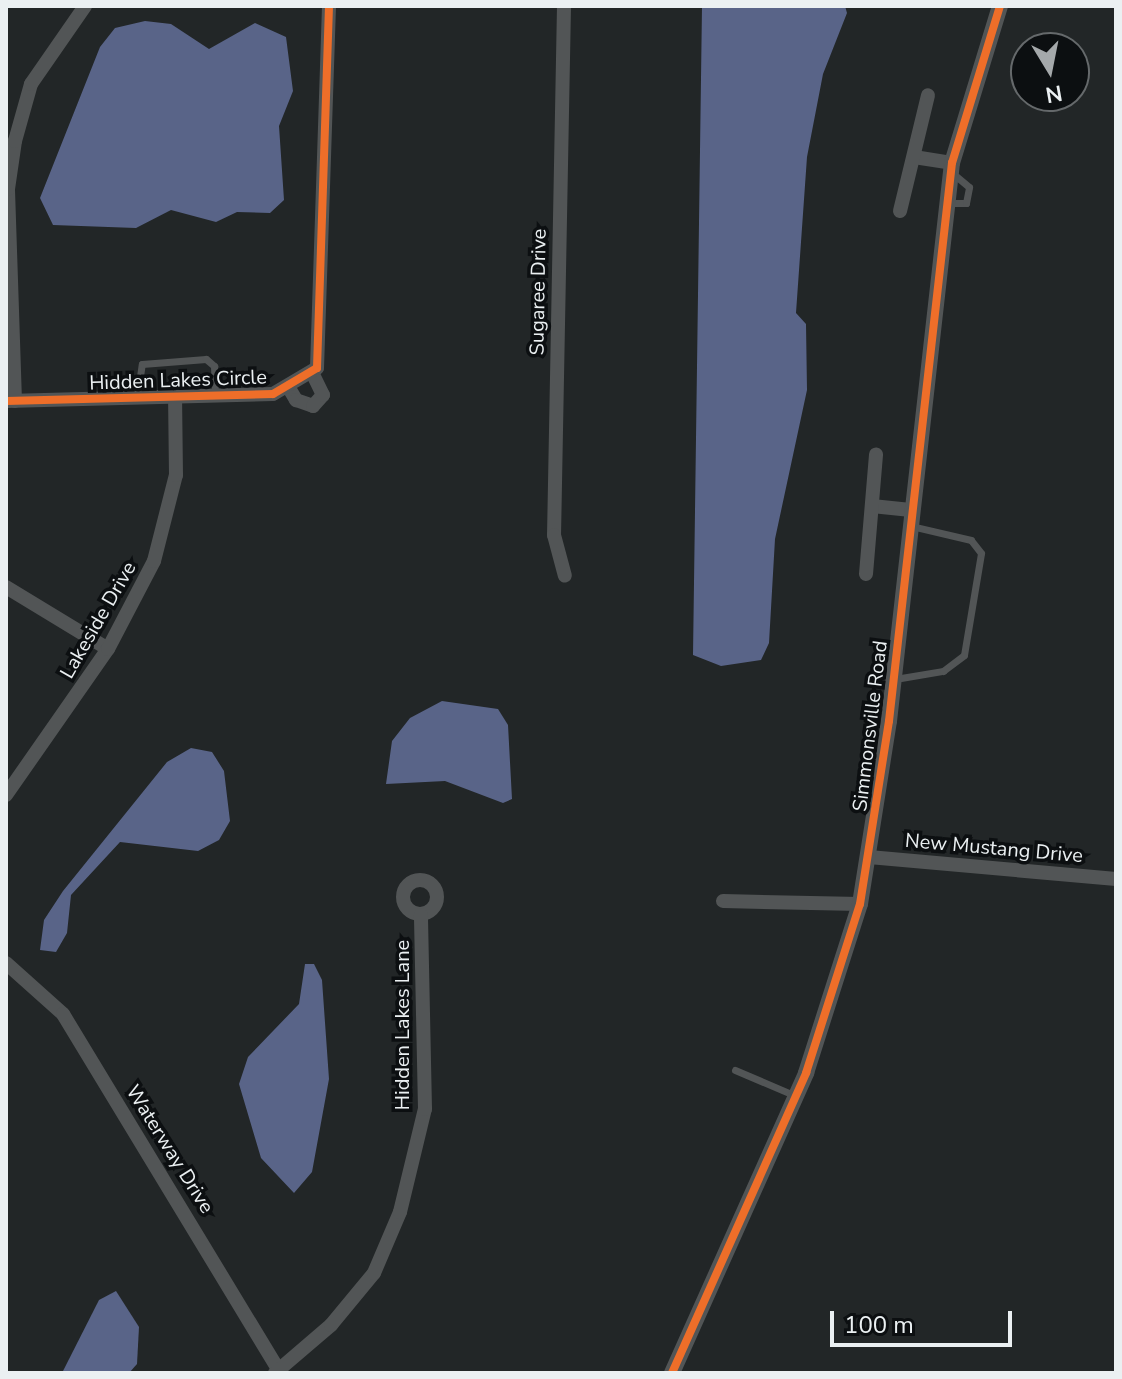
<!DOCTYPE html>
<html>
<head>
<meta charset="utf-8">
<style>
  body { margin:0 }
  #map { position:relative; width:1122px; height:1379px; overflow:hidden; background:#222627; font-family:"Nunito Sans",sans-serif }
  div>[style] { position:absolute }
  .water>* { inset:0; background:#596488 }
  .service>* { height:7px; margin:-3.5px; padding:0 3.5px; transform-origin:3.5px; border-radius:3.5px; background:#525556 }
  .minor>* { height:14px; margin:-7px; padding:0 7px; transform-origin:7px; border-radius:7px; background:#525556 }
  .minor>.ring { margin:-7px; padding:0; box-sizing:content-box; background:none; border:14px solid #525556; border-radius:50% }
  .tertiary>* { height:16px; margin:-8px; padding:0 8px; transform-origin:8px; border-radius:8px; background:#525556 }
  .cycleway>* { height:8px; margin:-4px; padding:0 4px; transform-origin:4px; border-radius:4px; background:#ee6e29 }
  span { translate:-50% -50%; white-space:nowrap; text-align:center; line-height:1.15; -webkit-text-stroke:7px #0c0f11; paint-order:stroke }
  .street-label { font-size:20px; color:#ebf0f2 }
  .frame { position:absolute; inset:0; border:8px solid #ebf0f2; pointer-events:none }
  .north { position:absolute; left:1010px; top:32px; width:80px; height:80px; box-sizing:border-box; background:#0c0f11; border:2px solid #65696b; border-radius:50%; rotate:170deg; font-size:22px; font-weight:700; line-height:32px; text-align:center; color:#ebf0f2 }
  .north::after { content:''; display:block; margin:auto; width:28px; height:36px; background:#a5a9ab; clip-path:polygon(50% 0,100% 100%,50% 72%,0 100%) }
  .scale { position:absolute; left:830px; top:1311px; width:182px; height:36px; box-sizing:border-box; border:4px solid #ebf0f2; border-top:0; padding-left:10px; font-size:24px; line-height:28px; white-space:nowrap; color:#ebf0f2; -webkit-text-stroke:6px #0c0f11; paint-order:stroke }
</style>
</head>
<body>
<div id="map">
  <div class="water">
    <i style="clip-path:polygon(702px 6px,845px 6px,847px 13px,823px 74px,807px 157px,796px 313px,806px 324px,807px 390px,775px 539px,769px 643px,761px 660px,721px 666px,693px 655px)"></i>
    <i style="clip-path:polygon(145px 21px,171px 24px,209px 49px,255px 23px,286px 37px,293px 91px,279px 126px,284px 200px,270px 213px,237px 212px,216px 222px,171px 210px,136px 228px,53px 225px,40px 198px,100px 47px,115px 28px)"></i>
    <i style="clip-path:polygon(442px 701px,498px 709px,508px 725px,512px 799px,503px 803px,445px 781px,386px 784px,392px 741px,410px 718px)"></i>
    <i style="clip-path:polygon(191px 748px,212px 752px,224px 771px,230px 821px,219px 840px,198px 851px,120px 842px,71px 895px,67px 933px,56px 952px,40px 950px,44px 920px,63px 891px,167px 762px)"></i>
    <i style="clip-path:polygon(305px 964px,314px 964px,322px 980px,329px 1079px,312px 1172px,294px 1193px,261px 1158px,239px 1084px,248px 1057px,299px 1004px)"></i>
    <i style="clip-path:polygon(116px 1291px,139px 1327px,137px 1364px,129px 1373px,62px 1373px,99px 1300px)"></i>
  </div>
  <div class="service">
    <i style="left:948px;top:203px;width:18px"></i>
    <i style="left:966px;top:203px;width:16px;rotate:-79deg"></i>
    <i style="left:969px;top:187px;width:23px;rotate:-140deg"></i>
    <i style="left:137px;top:398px;width:34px;rotate:-82deg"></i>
    <i style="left:142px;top:364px;width:64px;rotate:-4.5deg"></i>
    <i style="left:206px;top:359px;width:11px;rotate:41deg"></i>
    <i style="left:214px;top:366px;width:30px;rotate:88deg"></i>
    <i style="left:895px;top:679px;width:49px;rotate:-9.5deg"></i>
    <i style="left:943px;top:671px;width:26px;rotate:-37deg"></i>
    <i style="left:964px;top:655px;width:103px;rotate:-80.5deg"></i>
    <i style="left:981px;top:553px;width:16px;rotate:-128deg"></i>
    <i style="left:971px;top:540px;width:62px;rotate:-166.9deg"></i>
    <i style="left:735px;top:1070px;width:66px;rotate:23.1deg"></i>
  </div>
  <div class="minor">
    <i style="left:564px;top:6px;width:529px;rotate:91.08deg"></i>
    <i style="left:554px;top:535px;width:42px;rotate:75deg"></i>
    <i style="left:914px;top:157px;width:38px;rotate:9deg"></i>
    <i style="left:900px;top:211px;width:119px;rotate:-76.4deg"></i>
    <i style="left:289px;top:388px;width:14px;rotate:60deg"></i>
    <i style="left:296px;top:400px;width:18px;rotate:19deg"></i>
    <i style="left:313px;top:406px;width:15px;rotate:-48deg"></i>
    <i style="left:323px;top:395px;width:25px;rotate:-116deg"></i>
    <i style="left:6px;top:401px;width:267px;rotate:-1.5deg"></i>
    <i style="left:273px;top:394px;width:51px;rotate:-30.6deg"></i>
    <i style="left:317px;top:368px;width:362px;rotate:-88.1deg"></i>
    <i style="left:15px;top:401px;width:212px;rotate:-91.9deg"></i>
    <i style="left:8px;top:189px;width:49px;rotate:-81.7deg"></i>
    <i style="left:15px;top:141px;width:59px;rotate:-74.3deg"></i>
    <i style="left:31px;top:84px;width:95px;rotate:-55.3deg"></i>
    <i style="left:872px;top:506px;width:39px;rotate:6deg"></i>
    <i style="left:866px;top:574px;width:120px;rotate:-85.2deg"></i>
    <i style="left:6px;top:587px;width:119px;rotate:31.3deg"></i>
    <i style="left:6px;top:795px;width:178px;rotate:-55.1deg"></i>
    <i style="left:108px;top:649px;width:99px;rotate:-62.4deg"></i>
    <i style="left:154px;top:561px;width:89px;rotate:-75.7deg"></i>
    <i style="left:176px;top:475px;width:79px;rotate:-90.7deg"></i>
    <i style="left:869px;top:857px;width:248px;rotate:5.1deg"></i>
    <i class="ring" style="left:403px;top:880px;width:20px;height:20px"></i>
    <i style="left:723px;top:901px;width:137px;rotate:1.3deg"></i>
    <i style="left:6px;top:963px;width:76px;rotate:41.8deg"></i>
    <i style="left:63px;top:1014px;width:419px;rotate:58.8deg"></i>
    <i style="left:275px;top:1373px;width:74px;rotate:-40.6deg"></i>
    <i style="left:331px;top:1325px;width:67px;rotate:-50.4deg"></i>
    <i style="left:374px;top:1273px;width:66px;rotate:-66.9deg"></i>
    <i style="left:400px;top:1212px;width:106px;rotate:-76.4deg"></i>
    <i style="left:425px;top:1109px;width:194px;rotate:-91.2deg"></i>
  </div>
  <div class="tertiary">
    <i style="left:672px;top:1373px;width:329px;rotate:-65.9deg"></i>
    <i style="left:806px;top:1073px;width:177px;rotate:-72.3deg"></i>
    <i style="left:860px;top:904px;width:185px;rotate:-81deg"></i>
    <i style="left:889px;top:721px;width:562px;rotate:-83.56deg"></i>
    <i style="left:952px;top:163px;width:164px;rotate:-73deg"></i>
  </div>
  <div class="cycleway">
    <i style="left:6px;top:401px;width:267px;rotate:-1.5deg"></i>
    <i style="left:273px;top:394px;width:51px;rotate:-30.6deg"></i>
    <i style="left:317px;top:368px;width:362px;rotate:-88.1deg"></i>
    <i style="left:672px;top:1373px;width:329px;rotate:-65.9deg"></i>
    <i style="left:806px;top:1073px;width:177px;rotate:-72.3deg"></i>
    <i style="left:860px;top:904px;width:185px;rotate:-81deg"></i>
    <i style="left:889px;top:721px;width:562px;rotate:-83.56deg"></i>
    <i style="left:952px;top:163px;width:164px;rotate:-73deg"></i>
  </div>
  <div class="street-label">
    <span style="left:538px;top:292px;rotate:-89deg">Sugaree Drive</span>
    <span style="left:178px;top:380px;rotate:-2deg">Hidden Lakes Circle</span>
    <span style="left:98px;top:620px;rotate:-60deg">Lakeside Drive</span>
    <span style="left:870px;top:726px;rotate:-83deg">Simmonsville Road</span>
    <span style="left:994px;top:848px;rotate:5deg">New Mustang Drive</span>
    <span style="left:402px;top:1025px;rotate:-90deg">Hidden Lakes Lane</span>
    <span style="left:170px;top:1149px;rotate:58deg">Waterway Drive</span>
  </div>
  <div class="frame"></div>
  <div class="north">N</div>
  <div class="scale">100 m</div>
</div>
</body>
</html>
